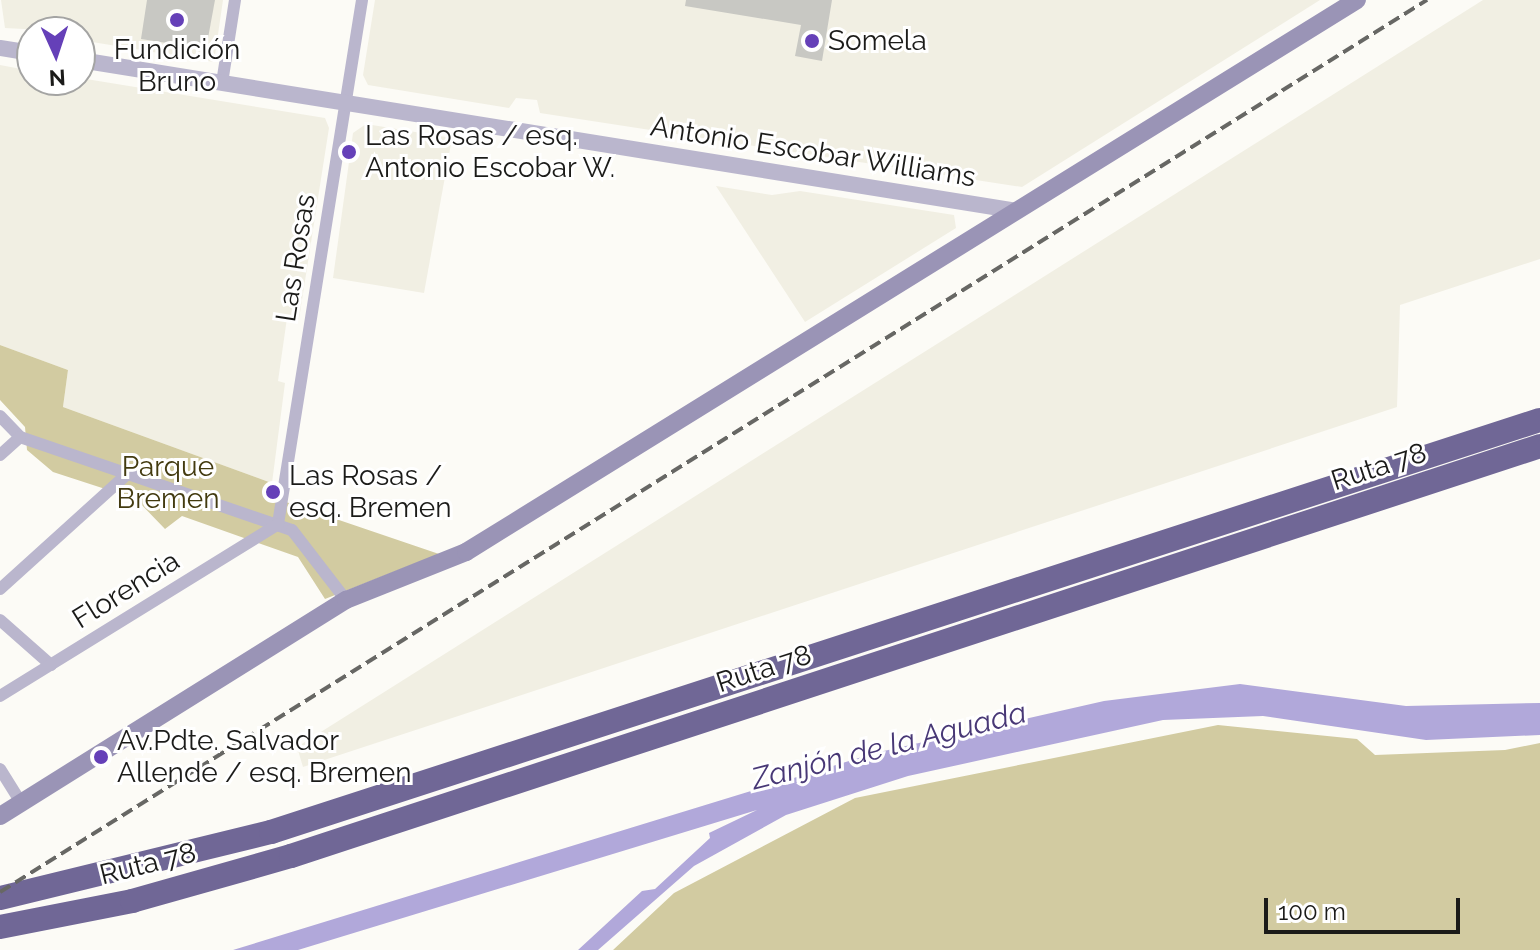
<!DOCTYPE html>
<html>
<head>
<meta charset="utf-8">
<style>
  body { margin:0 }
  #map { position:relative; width:1540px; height:950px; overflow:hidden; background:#fcfbf6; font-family:Raleway,sans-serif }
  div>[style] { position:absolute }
  .built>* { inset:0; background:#f1efe3 }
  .green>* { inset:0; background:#d2cba1 }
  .water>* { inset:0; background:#b1a8da }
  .building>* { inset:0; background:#c8c8c3 }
  .minor>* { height:12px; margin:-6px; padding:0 6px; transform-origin:6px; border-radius:6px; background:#bab6cd }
  .tertiary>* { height:16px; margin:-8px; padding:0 8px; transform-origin:8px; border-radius:8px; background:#bab6cd }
  .secondary>* { height:18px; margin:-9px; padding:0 9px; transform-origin:9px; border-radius:9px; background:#9a94b6 }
  .motorway>* { height:24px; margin:-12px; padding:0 12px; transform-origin:12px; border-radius:12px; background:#706796 }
  .rail>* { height:4px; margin-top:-2px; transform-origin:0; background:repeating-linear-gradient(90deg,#676764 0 12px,transparent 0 18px) }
  .dots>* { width:22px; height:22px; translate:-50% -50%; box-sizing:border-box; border:4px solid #fff; border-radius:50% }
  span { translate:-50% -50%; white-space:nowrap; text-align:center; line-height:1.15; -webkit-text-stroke:6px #fff; paint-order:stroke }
  .poi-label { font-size:28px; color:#1b1b19 }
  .left { translate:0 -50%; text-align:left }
  .street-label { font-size:28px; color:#1b1b19 }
  .park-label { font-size:28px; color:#433b10 }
  .water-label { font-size:30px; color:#483876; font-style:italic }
  .north { position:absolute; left:16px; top:16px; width:80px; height:80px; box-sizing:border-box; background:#fff; border:2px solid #a4a4a3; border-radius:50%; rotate:177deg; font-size:22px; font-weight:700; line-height:32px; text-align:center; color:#1b1b19 }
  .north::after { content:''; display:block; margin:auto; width:28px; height:36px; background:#6540b8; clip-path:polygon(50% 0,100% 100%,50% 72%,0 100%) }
  .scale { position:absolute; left:1264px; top:898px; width:196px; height:36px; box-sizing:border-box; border:4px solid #1b1b19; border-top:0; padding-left:10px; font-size:24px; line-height:28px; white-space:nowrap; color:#1b1b19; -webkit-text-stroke:6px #fff; paint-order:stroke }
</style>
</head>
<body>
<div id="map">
  <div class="built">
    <i style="clip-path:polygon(1px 0,223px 0,214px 62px,80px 40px,80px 32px,5px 28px)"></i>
    <i style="clip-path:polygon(375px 0,1320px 0,1022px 187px,540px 113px,537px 100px,516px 98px,509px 108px,368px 85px,363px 75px)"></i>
    <i style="clip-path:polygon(1483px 0,1540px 0,1540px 259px,1400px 305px,1397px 407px,303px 767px,297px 747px)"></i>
    <i style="clip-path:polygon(0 65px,32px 71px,32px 80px,80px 78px,325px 118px,329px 128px,299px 319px,287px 318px,278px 381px,285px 383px,272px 483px,63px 407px,68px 370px,0 345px)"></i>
    <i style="clip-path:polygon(366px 124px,452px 138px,424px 293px,333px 278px,353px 133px)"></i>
    <i style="clip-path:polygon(716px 186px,772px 195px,800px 191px,954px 215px,956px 228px,805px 322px)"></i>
  </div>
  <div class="green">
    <i style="clip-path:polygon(0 345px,68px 370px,63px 407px,288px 489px,286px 502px,439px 554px,325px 599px,298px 557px,182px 516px,165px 529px,136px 499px,53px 472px,27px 450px,25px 427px,0 400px)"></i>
    <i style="clip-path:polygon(1218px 725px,1357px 739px,1375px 755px,1505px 750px,1540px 743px,1540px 950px,613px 950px,674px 893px,855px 798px)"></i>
  </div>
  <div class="water">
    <i style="clip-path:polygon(1240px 684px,1406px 706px,1540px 703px,1540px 735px,1426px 740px,1263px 716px,1163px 720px,908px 776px,786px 815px,694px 866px,598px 950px,578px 950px,642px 891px,655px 889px,710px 838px,709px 833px,757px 810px,298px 950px,233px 950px,875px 753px,1104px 701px)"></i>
  </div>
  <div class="building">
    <i style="clip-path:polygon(147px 0,215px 0,206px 49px,141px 39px)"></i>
    <i style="clip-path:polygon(686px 0,832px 0,822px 61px,795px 56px,801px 25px,685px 6px)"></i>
  </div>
  <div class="minor">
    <i style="left:222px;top:83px;width:84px;rotate:-81.1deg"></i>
    <i style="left:0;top:416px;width:29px;rotate:46deg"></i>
    <i style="left:20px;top:437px;width:287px;rotate:18.9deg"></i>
    <i style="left:292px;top:530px;width:88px;rotate:52.4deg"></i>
    <i style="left:0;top:455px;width:27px;rotate:-42deg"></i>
    <i style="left:278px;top:524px;width:531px;rotate:-80.89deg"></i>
    <i style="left:0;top:589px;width:170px;rotate:-42.1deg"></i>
    <i style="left:0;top:620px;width:68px;rotate:41.4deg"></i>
    <i style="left:0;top:696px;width:327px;rotate:-31.7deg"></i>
    <i style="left:0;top:769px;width:40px;rotate:58deg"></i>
  </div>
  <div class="tertiary">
    <i style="left:0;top:48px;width:32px;rotate:9deg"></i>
    <i style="left:80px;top:60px;width:949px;rotate:9.15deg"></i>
  </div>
  <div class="secondary">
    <i style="left:0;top:816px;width:408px;rotate:-32deg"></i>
    <i style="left:346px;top:600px;width:129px;rotate:-21.8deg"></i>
    <i style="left:466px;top:552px;width:1048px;rotate:-31.78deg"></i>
  </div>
  <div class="motorway">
    <i style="left:0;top:898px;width:279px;rotate:-13.7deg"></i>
    <i style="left:271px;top:832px;width:1334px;rotate:-17.99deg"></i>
    <i style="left:0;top:927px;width:135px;rotate:-11.1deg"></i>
    <i style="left:132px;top:901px;width:165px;rotate:-15.8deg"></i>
    <i style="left:291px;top:856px;width:1315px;rotate:-18.17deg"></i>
  </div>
  <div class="rail">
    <i style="left:0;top:892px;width:1683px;rotate:-32.01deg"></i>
  </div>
  <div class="dots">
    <i style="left:177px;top:20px;background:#6540b8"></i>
    <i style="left:812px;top:41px;background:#6540b8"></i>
    <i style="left:349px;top:152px;background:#6540b8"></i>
    <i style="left:273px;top:492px;background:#6540b8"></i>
    <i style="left:101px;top:757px;background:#6540b8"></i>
  </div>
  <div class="poi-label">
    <span class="left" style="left:828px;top:41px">Somela</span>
    <span style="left:177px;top:66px">Fundición<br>Bruno</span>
    <span class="left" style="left:365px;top:152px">Las Rosas / esq.<br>Antonio Escobar W.</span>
    <span class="left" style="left:289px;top:492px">Las Rosas /<br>esq. Bremen</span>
    <span class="left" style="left:117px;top:757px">Av.Pdte. Salvador<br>Allende / esq. Bremen</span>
  </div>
  <div class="street-label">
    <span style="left:813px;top:152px;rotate:9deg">Antonio Escobar Williams</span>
    <span style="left:296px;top:258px;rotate:-81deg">Las Rosas</span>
    <span style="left:1379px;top:467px;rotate:-18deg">Ruta 78</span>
    <span style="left:126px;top:590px;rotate:-32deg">Florencia</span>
    <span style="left:764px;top:669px;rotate:-18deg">Ruta 78</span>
    <span style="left:148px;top:864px;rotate:-14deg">Ruta 78</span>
  </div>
  <div class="park-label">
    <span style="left:168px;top:483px">Parque<br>Bremen</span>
  </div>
  <div class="water-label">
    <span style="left:889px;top:746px;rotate:-14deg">Zanjón de la Aguada</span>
  </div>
  <div class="north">N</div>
  <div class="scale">100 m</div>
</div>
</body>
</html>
